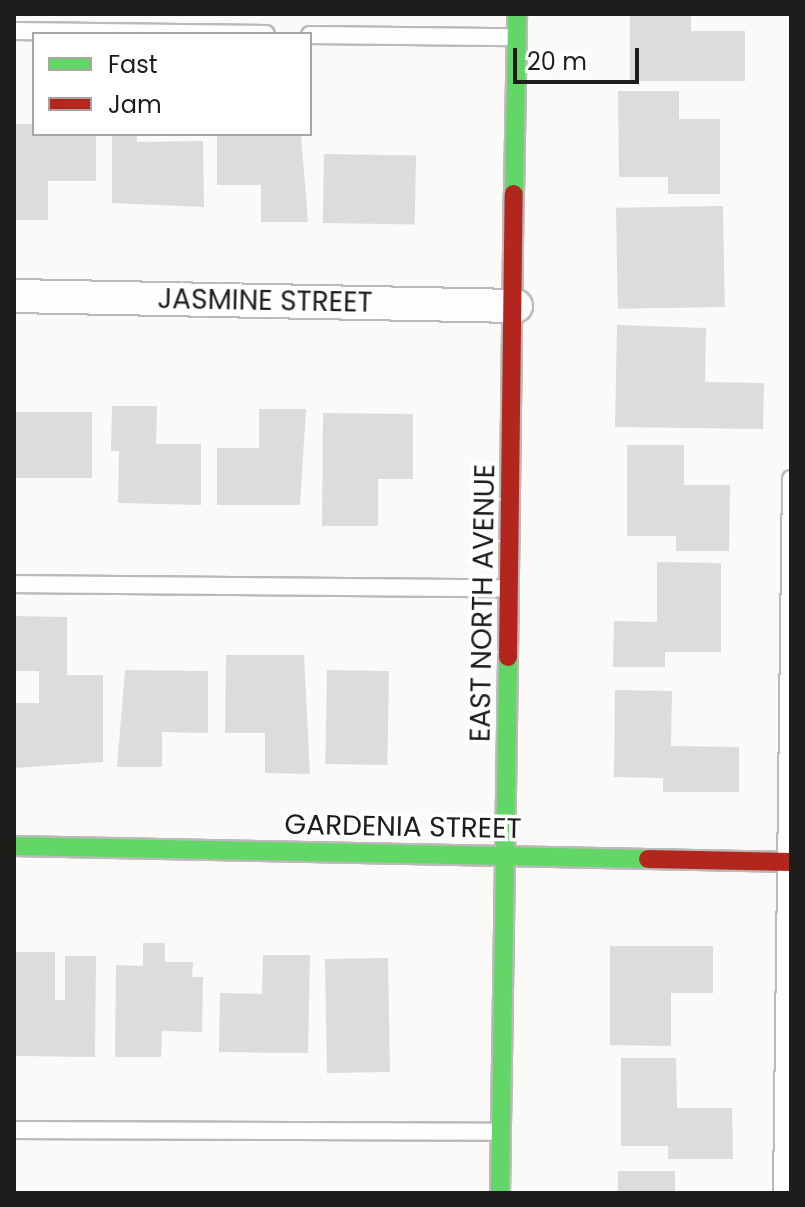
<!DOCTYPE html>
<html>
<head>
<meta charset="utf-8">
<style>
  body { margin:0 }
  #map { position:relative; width:805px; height:1207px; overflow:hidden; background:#fcfaf8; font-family:Poppins,sans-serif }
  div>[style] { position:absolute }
  .building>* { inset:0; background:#dddcda; transform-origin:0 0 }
  .roads { filter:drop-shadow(2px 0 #bcbab9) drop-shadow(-2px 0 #bcbab9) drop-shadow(0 2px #bcbab9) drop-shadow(0 -2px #bcbab9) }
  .lane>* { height:16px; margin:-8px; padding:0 8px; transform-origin:8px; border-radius:8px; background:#fffefe }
  .street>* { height:32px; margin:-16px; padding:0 16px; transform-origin:16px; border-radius:16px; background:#fffefe }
  .fast>* { height:18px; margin:-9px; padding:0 9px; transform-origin:9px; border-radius:9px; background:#63d668 }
  .jam>* { height:18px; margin:-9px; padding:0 9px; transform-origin:9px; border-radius:9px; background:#b3261e }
  span { translate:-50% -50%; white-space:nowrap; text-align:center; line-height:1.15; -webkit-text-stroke:7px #fff; paint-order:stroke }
  .street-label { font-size:28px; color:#1e1d1c }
  .frame { position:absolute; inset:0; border:16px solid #1e1d1c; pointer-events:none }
  .legend { position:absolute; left:32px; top:32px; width:280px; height:104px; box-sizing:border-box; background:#fff; border:2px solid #a5a5a4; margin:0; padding:10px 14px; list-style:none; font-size:24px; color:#1e1d1c }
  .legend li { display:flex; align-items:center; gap:16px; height:40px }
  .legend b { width:40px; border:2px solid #a5a5a4 }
  .scale { position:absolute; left:513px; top:48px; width:126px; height:36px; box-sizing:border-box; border:4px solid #1e1d1c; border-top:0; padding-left:10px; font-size:24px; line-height:28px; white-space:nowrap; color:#1e1d1c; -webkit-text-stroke:6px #fff; paint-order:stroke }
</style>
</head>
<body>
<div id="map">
  <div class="building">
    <i style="clip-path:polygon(630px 14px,691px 14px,691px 31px,745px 31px,745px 81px,630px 81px)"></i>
    <i style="clip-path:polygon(618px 91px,679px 91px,679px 119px,720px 119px,720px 194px,668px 194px,668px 177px,619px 177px)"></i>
    <i style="clip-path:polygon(15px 124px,34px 124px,34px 134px,96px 134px,96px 181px,48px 181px,48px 220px,14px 220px)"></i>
    <i style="clip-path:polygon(112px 134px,137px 134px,137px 142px,203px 141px,204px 207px,112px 203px)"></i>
    <i style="clip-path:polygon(217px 134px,301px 134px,308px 222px,261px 222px,261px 185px,217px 185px)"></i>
    <i style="left:324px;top:154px;width:92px;height:69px;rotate:1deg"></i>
    <i style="left:723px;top:206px;width:101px;height:107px;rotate:89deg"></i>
    <i style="clip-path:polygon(617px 325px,706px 328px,705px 382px,764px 383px,763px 429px,615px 427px)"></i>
    <i style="clip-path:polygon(112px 406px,157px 406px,156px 444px,201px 444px,201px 505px,118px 503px,119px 451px,111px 451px)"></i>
    <i style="clip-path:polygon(259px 409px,306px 409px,300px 505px,217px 505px,217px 448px,259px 448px)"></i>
    <i style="left:14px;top:412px;width:78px;height:66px"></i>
    <i style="clip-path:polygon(323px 413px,413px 414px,413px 479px,378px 479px,378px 526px,322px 526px)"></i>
    <i style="clip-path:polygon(627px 445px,684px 445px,684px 485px,730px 485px,729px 551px,676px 551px,676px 536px,627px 536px)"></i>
    <i style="clip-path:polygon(657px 562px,721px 563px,721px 652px,665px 652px,665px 667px,613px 667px,614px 621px,657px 622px)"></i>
    <i style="clip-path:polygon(15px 616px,67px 617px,67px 675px,103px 675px,103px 762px,14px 768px,14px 703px,39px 703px,39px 671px,15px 671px)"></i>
    <i style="clip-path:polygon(226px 655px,304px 655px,310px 774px,265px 773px,265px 733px,225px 733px)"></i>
    <i style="clip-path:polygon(125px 670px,208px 671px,208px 733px,162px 732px,162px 767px,117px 767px)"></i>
    <i style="left:327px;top:670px;width:62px;height:94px;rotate:1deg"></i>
    <i style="clip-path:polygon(615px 690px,672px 691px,671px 746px,739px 747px,739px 792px,663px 792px,663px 778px,614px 777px)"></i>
    <i style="clip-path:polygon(143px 943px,165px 943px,165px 962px,193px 962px,192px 977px,203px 977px,202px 1032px,162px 1031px,161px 1057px,115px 1057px,116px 965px,143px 966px)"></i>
    <i style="clip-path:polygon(610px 946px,713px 946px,713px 993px,671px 993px,671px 1046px,610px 1045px)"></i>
    <i style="clip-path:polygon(14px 952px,55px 952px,55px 1000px,65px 1000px,65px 956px,96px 956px,95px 1057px,15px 1056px)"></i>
    <i style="clip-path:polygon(263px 955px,310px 955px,308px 1053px,219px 1052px,220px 993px,262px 994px)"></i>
    <i style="left:388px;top:958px;width:114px;height:63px;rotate:89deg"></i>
    <i style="clip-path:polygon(621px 1058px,676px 1058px,677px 1108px,732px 1108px,733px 1159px,668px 1159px,668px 1146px,621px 1146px)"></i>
    <i style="left:618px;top:1171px;width:57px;height:22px"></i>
  </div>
  <div class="roads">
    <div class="lane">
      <i style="left:14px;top:31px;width:252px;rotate:0.7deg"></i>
      <i style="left:310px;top:35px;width:206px;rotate:0.6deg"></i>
      <i style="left:14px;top:584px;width:494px;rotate:0.5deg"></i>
      <i style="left:14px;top:1130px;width:486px;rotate:0.2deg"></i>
      <i style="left:782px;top:1193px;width:714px;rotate:-89.28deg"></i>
    </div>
    <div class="street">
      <i style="left:14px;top:296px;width:502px;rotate:1.14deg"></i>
    </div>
    <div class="fast">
      <i style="left:514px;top:194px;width:180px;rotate:-89deg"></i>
      <i style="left:14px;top:846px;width:634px;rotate:1.17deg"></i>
      <i style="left:500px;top:1193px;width:536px;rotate:-89.14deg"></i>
    </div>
    <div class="jam">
      <i style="left:508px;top:657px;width:463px;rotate:-89.3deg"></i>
      <i style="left:648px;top:859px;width:143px;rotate:1.2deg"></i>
    </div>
  </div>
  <div class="street-label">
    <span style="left:265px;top:301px;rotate:1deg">JASMINE STREET</span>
    <span style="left:483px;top:603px;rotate:-89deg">EAST NORTH AVENUE</span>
    <span style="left:403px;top:827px;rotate:1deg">GARDENIA STREET</span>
  </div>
  <div class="frame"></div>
  <ul class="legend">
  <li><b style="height:10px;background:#63d668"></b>Fast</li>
  <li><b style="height:10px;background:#b3261e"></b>Jam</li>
  </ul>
  <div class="scale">20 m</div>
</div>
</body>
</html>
